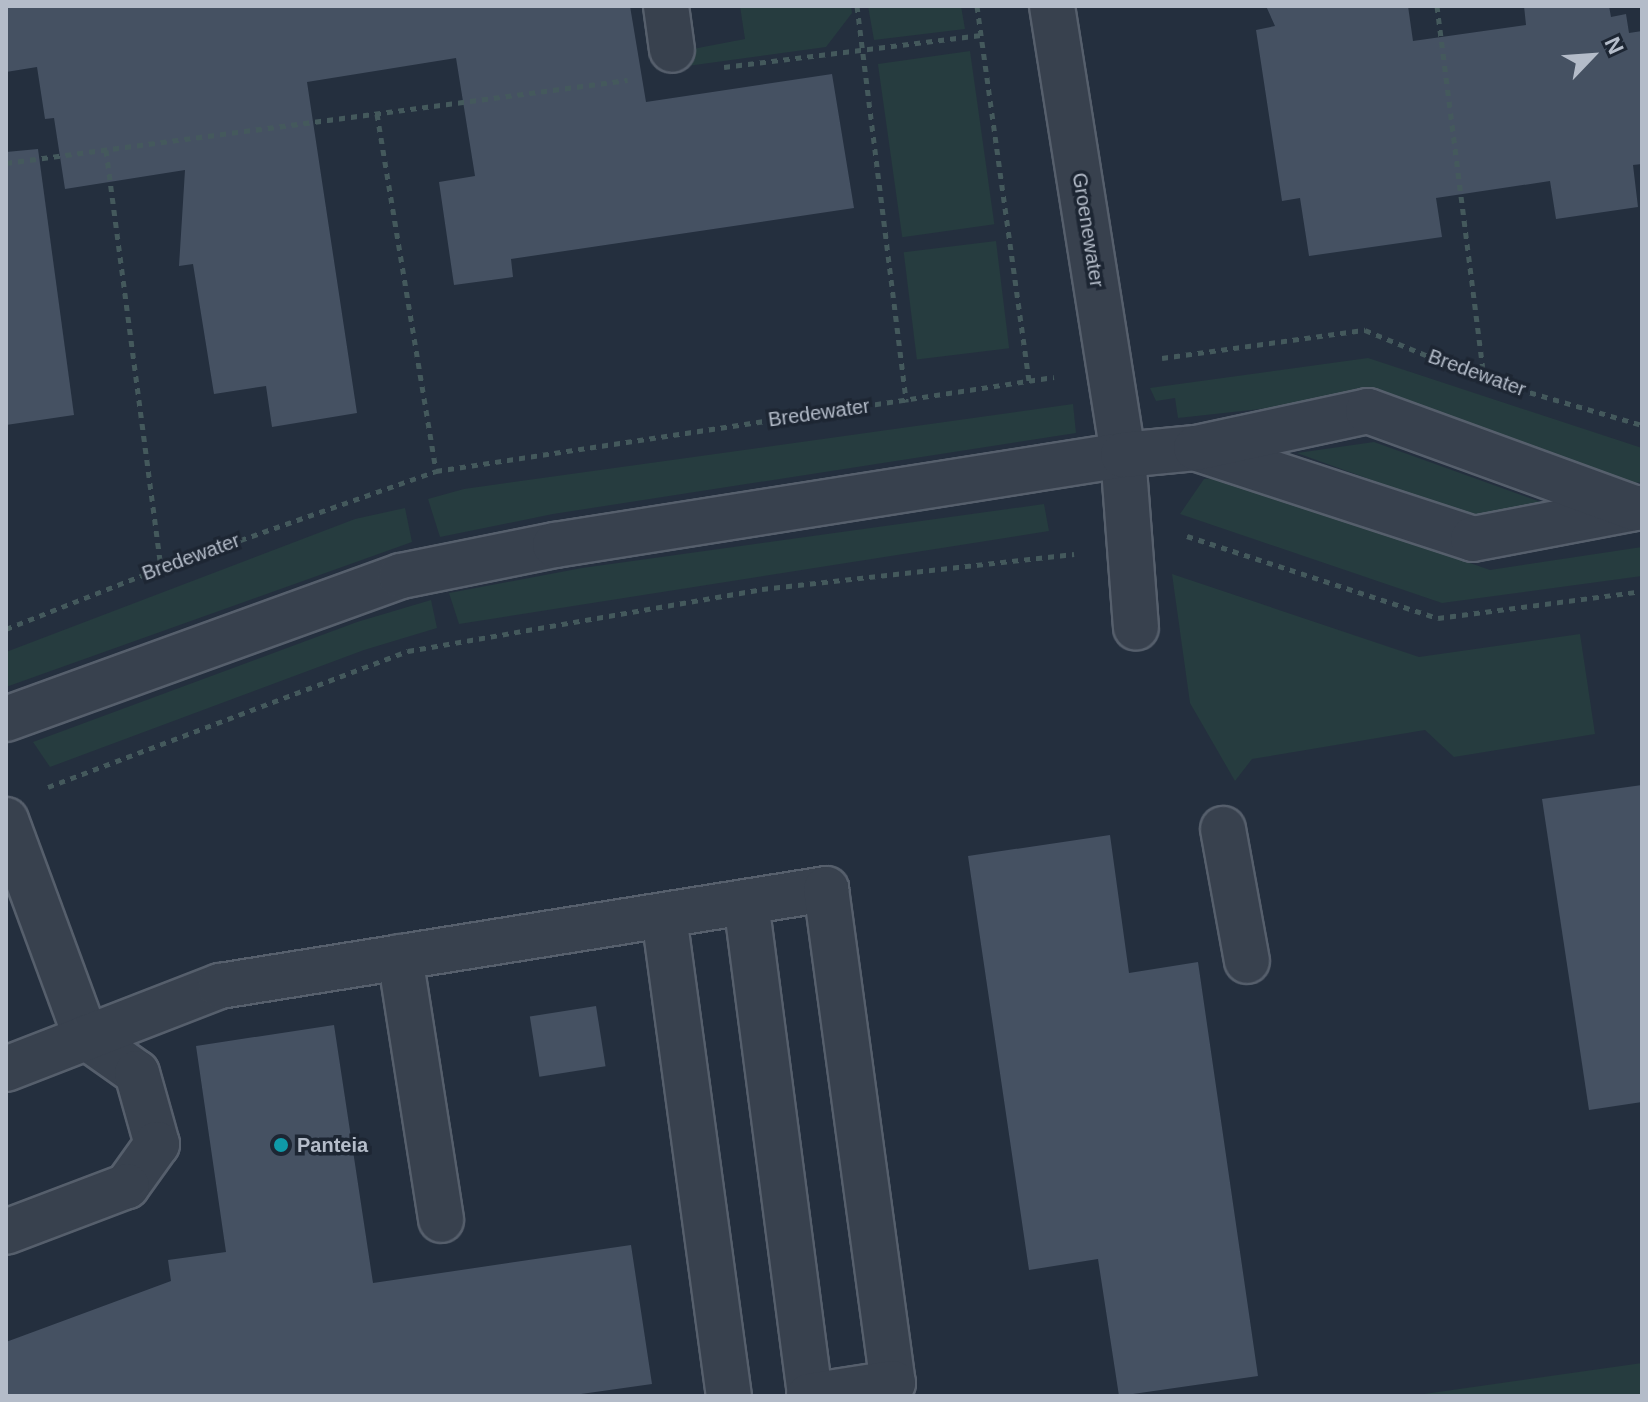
<!DOCTYPE html>
<html>
<head>
<meta charset="utf-8">
<style>
  body { margin:0 }
  #map { position:relative; width:1648px; height:1402px; overflow:hidden; background:#242f3e; font-family:Arial,sans-serif }
  div>[style] { position:absolute }
  .green>* { inset:0; background:#263c3f; transform-origin:0 0 }
  .building>* { inset:0; background:#455162; transform-origin:0 0 }
  .path>* { height:5px; margin-top:-2.5px; transform-origin:0; background:repeating-linear-gradient(90deg,#44595c 0 6px,transparent 0 12px) }
  .roads { filter:drop-shadow(2px 0 #565f6c) drop-shadow(-2px 0 #565f6c) drop-shadow(0 2px #565f6c) drop-shadow(0 -2px #565f6c) }
  .minor>* { height:44px; margin:-22px; padding:0 22px; transform-origin:22px; border-radius:22px; background:#38414e }
  .dots>* { width:22px; height:22px; translate:-50% -50%; box-sizing:border-box; border:4px solid #1d2633; border-radius:50% }
  span { translate:-50% -50%; white-space:nowrap; text-align:center; line-height:1.15; -webkit-text-stroke:7px #1d2633; paint-order:stroke }
  .street-label { font-size:20px; color:#b4bcc9 }
  .poi-label { font-size:20px; color:#b4bcc9; font-weight:700 }
  .left { translate:0 -50%; text-align:left }
  .frame { position:absolute; inset:0; border:8px solid #b4bcc9; pointer-events:none }
  .north { position:absolute; left:1552px; top:16px; width:80px; height:80px; -webkit-text-stroke:6px #1d2633; paint-order:stroke; rotate:65deg; font-size:22px; font-weight:700; line-height:32px; text-align:center; color:#b4bcc9 }
  .north::after { content:''; display:block; margin:auto; width:28px; height:36px; background:#b4bcc9; clip-path:polygon(50% 0,100% 100%,50% 72%,0 100%) }
</style>
</head>
<body>
<div id="map">
  <div class="green">
    <i style="clip-path:polygon(740px 6px,851px 6px,852px 13px,826px 47px,680px 67px,677px 52px,745px 39px)"></i>
    <i style="clip-path:polygon(868px 6px,961px 6px,965px 29px,874px 40px)"></i>
    <i style="left:970px;top:51px;width:175px;height:93px;rotate:82deg"></i>
    <i style="left:996px;top:241px;width:108px;height:93px;rotate:83deg"></i>
    <i style="clip-path:polygon(1368px 358px,1642px 448px,1642px 482px,1629px 484px,1372px 397px,1178px 418px,1175px 398px,1156px 401px,1150px 388px)"></i>
    <i style="clip-path:polygon(1073px 404px,1076px 433px,553px 514px,440px 537px,428px 499px,464px 489px)"></i>
    <i style="clip-path:polygon(1374px 442px,1552px 506px,1482px 520px,1297px 453px)"></i>
    <i style="clip-path:polygon(1225px 477px,1490px 570px,1642px 547px,1642px 576px,1442px 603px,1180px 514px,1204px 479px)"></i>
    <i style="clip-path:polygon(1044px 504px,1049px 531px,459px 624px,449px 593px,582px 568px)"></i>
    <i style="clip-path:polygon(405px 508px,412px 542px,6px 687px,6px 652px,355px 519px)"></i>
    <i style="clip-path:polygon(1172px 574px,1419px 657px,1580px 634px,1595px 734px,1454px 757px,1425px 730px,1252px 759px,1235px 781px,1190px 703px)"></i>
    <i style="clip-path:polygon(431px 600px,437px 628px,364px 650px,50px 767px,33px 742px,357px 622px)"></i>
    <i style="clip-path:polygon(1642px 1363px,1642px 1396px,1410px 1396px)"></i>
  </div>
  <div class="building">
    <i style="clip-path:polygon(6px 6px,630px 6px,646px 102px,832px 74px,854px 208px,511px 259px,513px 277px,454px 285px,439px 182px,475px 176px,456px 58px,307px 82px,357px 413px,272px 427px,266px 386px,214px 394px,193px 264px,179px 266px,185px 170px,65px 189px,54px 118px,45px 119px,37px 67px,6px 72px)"></i>
    <i style="clip-path:polygon(1266px 6px,1408px 6px,1413px 41px,1526px 25px,1524px 6px,1609px 6px,1611px 17px,1626px 14px,1629px 33px,1642px 31px,1642px 164px,1633px 165px,1638px 207px,1556px 219px,1550px 181px,1436px 198px,1442px 237px,1309px 256px,1300px 198px,1282px 201px,1256px 30px,1275px 26px)"></i>
    <i style="clip-path:polygon(38px 149px,74px 415px,6px 425px,6px 152px)"></i>
    <i style="clip-path:polygon(1642px 785px,1642px 1102px,1589px 1110px,1542px 799px)"></i>
    <i style="clip-path:polygon(1110px 835px,1129px 973px,1198px 962px,1258px 1376px,1119px 1396px,1098px 1259px,1029px 1270px,968px 856px)"></i>
    <i style="left:596px;top:1006px;width:61px;height:67px;rotate:81deg"></i>
    <i style="clip-path:polygon(334px 1025px,373px 1283px,631px 1245px,652px 1384px,567px 1396px,6px 1396px,6px 1342px,171px 1281px,168px 1260px,226px 1252px,196px 1046px)"></i>
  </div>
  <div class="path">
    <i style="left:857px;top:6px;width:399px;rotate:82.9deg"></i>
    <i style="left:977px;top:6px;width:379px;rotate:82.1deg"></i>
    <i style="left:1437px;top:6px;width:375px;rotate:82.8deg"></i>
    <i style="left:724px;top:67px;width:259px;rotate:-7.1deg"></i>
    <i style="left:377px;top:114px;width:362px;rotate:80.6deg"></i>
    <i style="left:106px;top:150px;width:422px;rotate:82.5deg"></i>
    <i style="left:6px;top:163px;width:627px;rotate:-7.61deg"></i>
    <i style="left:1162px;top:358px;width:205px;rotate:-7.9deg"></i>
    <i style="left:1365px;top:330px;width:129px;rotate:22.4deg"></i>
    <i style="left:1484px;top:379px;width:165px;rotate:16.2deg"></i>
    <i style="left:1187px;top:536px;width:264px;rotate:18.1deg"></i>
    <i style="left:1438px;top:618px;width:206px;rotate:-7.5deg"></i>
    <i style="left:6px;top:629px;width:167px;rotate:-21.5deg"></i>
    <i style="left:161px;top:568px;width:292px;rotate:-19.4deg"></i>
    <i style="left:436px;top:471px;width:625px;rotate:-8.65deg"></i>
    <i style="left:48px;top:787px;width:385px;rotate:-20.7deg"></i>
    <i style="left:408px;top:651px;width:359px;rotate:-9.9deg"></i>
    <i style="left:762px;top:589px;width:314px;rotate:-6.4deg"></i>
  </div>
  <div class="roads">
    <div class="minor">
      <i style="left:666px;top:6px;width:44px;rotate:82.2deg"></i>
      <i style="left:1052px;top:6px;width:455px;rotate:81deg"></i>
      <i style="left:1123px;top:455px;width:173px;rotate:85.7deg"></i>
      <i style="left:1198px;top:449px;width:289px;rotate:18.1deg"></i>
      <i style="left:1473px;top:539px;width:166px;rotate:-10.8deg"></i>
      <i style="left:6px;top:719px;width:420px;rotate:-19.9deg"></i>
      <i style="left:401px;top:576px;width:157px;rotate:-11.4deg"></i>
      <i style="left:555px;top:545px;width:575px;rotate:-9deg"></i>
      <i style="left:1123px;top:455px;width:73px;rotate:-5.5deg"></i>
      <i style="left:1196px;top:448px;width:176px;rotate:-12.1deg"></i>
      <i style="left:1368px;top:411px;width:284px;rotate:20deg"></i>
      <i style="left:6px;top:820px;width:231px;rotate:69.8deg"></i>
      <i style="left:86px;top:1037px;width:62px;rotate:35.2deg"></i>
      <i style="left:137px;top:1073px;width:74px;rotate:74.3deg"></i>
      <i style="left:157px;top:1144px;width:52px;rotate:125.5deg"></i>
      <i style="left:127px;top:1186px;width:129px;rotate:159.2deg"></i>
      <i style="left:1223px;top:829px;width:134px;rotate:79.7deg"></i>
      <i style="left:746px;top:902px;width:498px;rotate:82.6deg"></i>
      <i style="left:664px;top:916px;width:484px;rotate:82.3deg"></i>
      <i style="left:400px;top:957px;width:266px;rotate:81.1deg"></i>
      <i style="left:6px;top:1069px;width:230px;rotate:-21.2deg"></i>
      <i style="left:220px;top:986px;width:614px;rotate:-9.09deg"></i>
      <i style="left:826px;top:889px;width:499px;rotate:82.3deg"></i>
      <i style="left:893px;top:1383px;width:85px;rotate:171.2deg"></i>
    </div>
  </div>
  <div class="dots">
    <i style="left:281px;top:1145px;background:#0f9aa8"></i>
  </div>
  <div class="street-label">
    <span style="left:1088px;top:230px;rotate:81deg">Groenewater</span>
    <span style="left:1477px;top:373px;rotate:20deg">Bredewater</span>
    <span style="left:819px;top:413px;rotate:-8deg">Bredewater</span>
    <span style="left:191px;top:557px;rotate:-20deg">Bredewater</span>
  </div>
  <div class="poi-label">
    <span class="left" style="left:297px;top:1145px">Panteia</span>
  </div>
  <div class="frame"></div>
  <div class="north">N</div>
</div>
</body>
</html>
